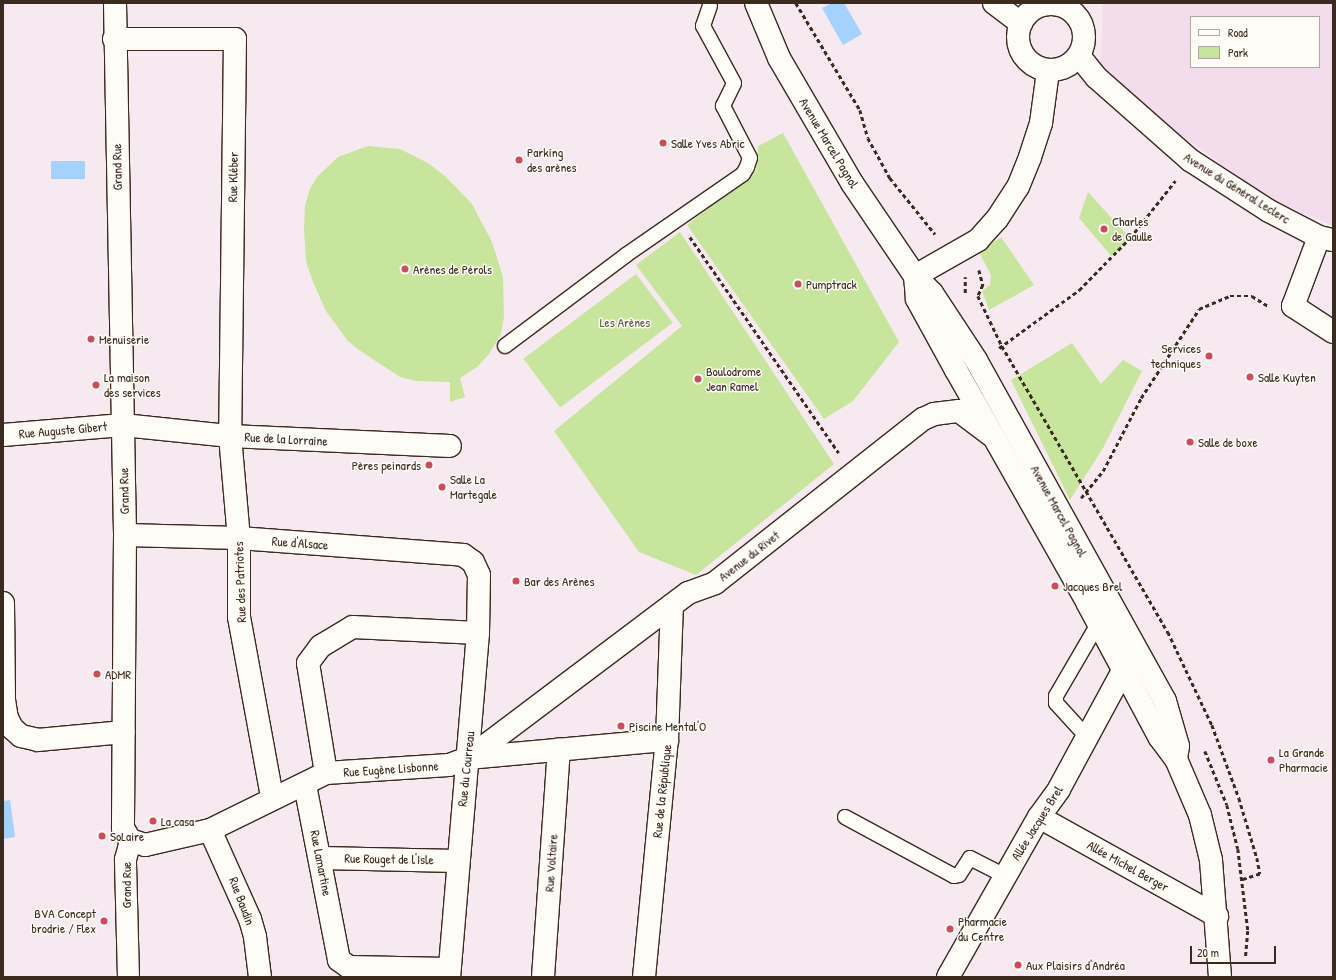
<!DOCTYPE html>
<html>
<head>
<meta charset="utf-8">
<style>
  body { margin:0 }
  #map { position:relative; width:1336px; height:980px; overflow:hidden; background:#f7e9f0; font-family:"Patrick Hand",sans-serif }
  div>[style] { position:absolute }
  .built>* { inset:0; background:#f3dceb }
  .green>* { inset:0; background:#c7e59c; transform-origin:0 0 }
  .water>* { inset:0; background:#a4d1ff; transform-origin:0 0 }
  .path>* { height:2.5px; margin-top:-1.25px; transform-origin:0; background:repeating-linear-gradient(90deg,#3b2a1e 0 4px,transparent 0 7px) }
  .roads { filter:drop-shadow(1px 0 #3b2a1e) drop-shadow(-1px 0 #3b2a1e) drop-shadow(0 1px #3b2a1e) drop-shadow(0 -1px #3b2a1e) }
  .service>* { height:14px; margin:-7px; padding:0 7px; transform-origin:7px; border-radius:7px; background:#fdfcf7 }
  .pedestrian>* { height:21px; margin:-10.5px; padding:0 10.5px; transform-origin:10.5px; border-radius:10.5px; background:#fdfcf7 }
  .minor>* { height:22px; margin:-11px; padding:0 11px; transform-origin:11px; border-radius:11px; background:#fdfcf7 }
  .minor>.ring { margin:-11px; padding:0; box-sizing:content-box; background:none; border:22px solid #fdfcf7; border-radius:50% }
  .secondary>* { height:22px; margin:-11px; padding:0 11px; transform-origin:11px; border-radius:11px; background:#fdfcf7 }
  .dots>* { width:11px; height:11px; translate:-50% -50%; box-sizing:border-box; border:2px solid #fdfcf7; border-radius:50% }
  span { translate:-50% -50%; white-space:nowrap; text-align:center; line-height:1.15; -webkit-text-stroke:3px #fdfcf7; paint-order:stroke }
  .poi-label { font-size:13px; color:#3b2a1e }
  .left { translate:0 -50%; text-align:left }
  .right { translate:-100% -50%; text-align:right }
  .street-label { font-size:13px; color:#3b2a1e }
  .park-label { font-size:13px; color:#5e593e }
  .frame { position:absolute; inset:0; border:4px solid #3b2a1e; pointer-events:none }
  .legend { position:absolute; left:1190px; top:16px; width:130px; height:52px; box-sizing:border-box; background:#fdfcf7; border:1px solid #afa8a0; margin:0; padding:5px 7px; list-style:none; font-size:12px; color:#3b2a1e }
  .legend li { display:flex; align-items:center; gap:8px; height:20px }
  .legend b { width:20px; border:1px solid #afa8a0 }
  .scale { position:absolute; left:1190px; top:946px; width:86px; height:18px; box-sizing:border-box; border:2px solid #3b2a1e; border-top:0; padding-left:5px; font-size:12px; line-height:14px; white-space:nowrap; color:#3b2a1e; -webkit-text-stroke:3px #fdfcf7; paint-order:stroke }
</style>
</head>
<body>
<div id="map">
  <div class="built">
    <i style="clip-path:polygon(evenodd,1103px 3px,1327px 3px,1333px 5px,1333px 226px,1267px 197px,1100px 76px,1103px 3px,1191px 17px,1319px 17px,1319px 67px,1191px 67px,1191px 17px)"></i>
  </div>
  <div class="green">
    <i style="clip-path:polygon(783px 133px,899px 342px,853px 401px,824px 419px,687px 225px,756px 171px,758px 146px)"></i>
    <i style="clip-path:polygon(368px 146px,400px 149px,428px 163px,445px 176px,472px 204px,492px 242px,503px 277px,504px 317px,501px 334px,489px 354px,477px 367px,460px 378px,465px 397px,450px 402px,450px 382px,416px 381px,400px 377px,359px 350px,347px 340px,326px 311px,313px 282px,306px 261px,304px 229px,305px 205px,310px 189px,317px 177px,338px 157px)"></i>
    <i style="clip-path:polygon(1088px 192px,1130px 238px,1112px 257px,1079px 218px)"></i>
    <i style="clip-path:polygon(680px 232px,834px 464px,696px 575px,639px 552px,554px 431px,682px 326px,636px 265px)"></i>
    <i style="clip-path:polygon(1001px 237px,1034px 285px,989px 310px,982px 291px,990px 285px,991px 275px,979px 252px)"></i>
    <i style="left:636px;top:274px;width:61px;height:141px;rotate:53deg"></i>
    <i style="clip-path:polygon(1072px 343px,1101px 384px,1123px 360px,1142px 371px,1103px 448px,1070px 500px,1011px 380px)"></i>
  </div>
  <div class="water">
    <i style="clip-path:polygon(832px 3px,844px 3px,862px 34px,843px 45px,822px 8px)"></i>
    <i style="left:51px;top:161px;width:34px;height:18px"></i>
    <i style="clip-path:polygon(10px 800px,15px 837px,3px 839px,3px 801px)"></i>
  </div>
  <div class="path">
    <i style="left:796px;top:3px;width:125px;rotate:59.1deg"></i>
    <i style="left:860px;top:110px;width:29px;rotate:74deg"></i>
    <i style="left:868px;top:138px;width:46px;rotate:61.2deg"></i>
    <i style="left:890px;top:178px;width:72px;rotate:51.2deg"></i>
    <i style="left:690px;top:237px;width:262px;rotate:55.4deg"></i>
    <i style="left:979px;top:270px;width:16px;rotate:75deg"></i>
    <i style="left:983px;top:285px;width:12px;rotate:114deg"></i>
    <i style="left:978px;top:296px;width:55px;rotate:64.4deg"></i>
    <i style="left:1002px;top:346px;width:331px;rotate:59.9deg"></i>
    <i style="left:1168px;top:632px;width:103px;rotate:64.7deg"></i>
    <i style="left:1212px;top:725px;width:78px;rotate:69.7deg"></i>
    <i style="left:1239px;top:798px;width:63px;rotate:73.3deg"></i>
    <i style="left:1257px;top:858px;width:16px;rotate:79deg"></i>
    <i style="left:1260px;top:874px;width:20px;rotate:162deg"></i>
    <i style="left:965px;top:293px;width:16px;rotate:-90deg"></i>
    <i style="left:999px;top:348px;width:99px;rotate:-35.9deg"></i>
    <i style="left:1079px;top:290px;width:73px;rotate:-45.6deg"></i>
    <i style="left:1130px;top:238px;width:73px;rotate:-51.7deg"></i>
    <i style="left:1081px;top:498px;width:35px;rotate:-51deg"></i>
    <i style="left:1103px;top:471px;width:82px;rotate:-62.5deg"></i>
    <i style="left:1141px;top:398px;width:106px;rotate:-56.9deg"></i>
    <i style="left:1199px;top:309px;width:34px;rotate:-23deg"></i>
    <i style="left:1230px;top:296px;width:22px"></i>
    <i style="left:1252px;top:296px;width:19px;rotate:32deg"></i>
    <i style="left:1205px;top:751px;width:58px;rotate:67.8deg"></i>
    <i style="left:1227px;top:805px;width:45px;rotate:76deg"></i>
    <i style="left:1238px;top:849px;width:83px;rotate:83deg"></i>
    <i style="left:1248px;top:931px;width:25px;rotate:95deg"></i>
  </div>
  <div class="roads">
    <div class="service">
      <i style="left:505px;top:346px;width:151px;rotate:-36.9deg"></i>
      <i style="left:626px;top:255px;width:142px;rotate:-34.7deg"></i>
      <i style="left:743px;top:174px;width:8px;rotate:-60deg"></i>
      <i style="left:747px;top:167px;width:9px;rotate:-72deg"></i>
      <i style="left:750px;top:158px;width:59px;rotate:-117.4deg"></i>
      <i style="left:723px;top:106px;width:25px;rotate:-64deg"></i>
      <i style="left:734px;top:83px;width:65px;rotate:-118.5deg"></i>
      <i style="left:703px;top:26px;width:21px;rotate:-71deg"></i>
      <i style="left:1087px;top:737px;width:46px;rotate:-132.4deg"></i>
      <i style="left:1056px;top:703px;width:7px;rotate:-90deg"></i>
      <i style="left:1056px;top:696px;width:86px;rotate:-59.8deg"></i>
      <i style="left:845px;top:817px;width:124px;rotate:28.4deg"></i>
      <i style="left:954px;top:876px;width:5px;rotate:-11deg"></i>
      <i style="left:959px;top:875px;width:20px;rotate:-57deg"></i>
      <i style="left:970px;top:858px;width:39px;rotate:27deg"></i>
    </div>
    <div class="pedestrian">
      <i style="left:128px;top:977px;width:118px;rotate:-91.5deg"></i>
      <i style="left:125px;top:859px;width:20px;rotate:-75deg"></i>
    </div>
    <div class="minor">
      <i style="left:115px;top:3px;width:532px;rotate:88.92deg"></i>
      <i style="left:125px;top:535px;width:293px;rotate:90.4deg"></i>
      <i style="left:123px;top:828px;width:14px;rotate:60deg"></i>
      <i style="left:130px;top:840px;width:16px;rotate:18deg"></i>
      <i style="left:145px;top:845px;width:67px;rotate:-13deg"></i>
      <i style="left:210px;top:830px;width:129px;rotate:-26.2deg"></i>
      <i style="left:326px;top:773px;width:123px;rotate:-3.7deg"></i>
      <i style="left:449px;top:765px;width:20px;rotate:-20deg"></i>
      <i style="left:468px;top:758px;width:200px;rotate:-5.2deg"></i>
      <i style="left:994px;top:3px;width:34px;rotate:37deg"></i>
      <i class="ring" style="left:1018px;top:4px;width:44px;height:44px"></i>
      <i style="left:114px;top:39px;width:121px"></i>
      <i style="left:235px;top:39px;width:397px;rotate:90.7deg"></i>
      <i style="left:230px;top:436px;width:102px;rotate:85deg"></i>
      <i style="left:239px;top:538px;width:79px;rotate:90deg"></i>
      <i style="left:239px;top:617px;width:183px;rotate:79.6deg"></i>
      <i style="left:1079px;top:56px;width:28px;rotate:51deg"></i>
      <i style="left:1097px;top:78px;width:124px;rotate:41.4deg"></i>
      <i style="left:1190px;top:160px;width:94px;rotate:32.8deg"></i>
      <i style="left:1269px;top:211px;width:56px;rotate:27.5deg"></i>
      <i style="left:1319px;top:237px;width:14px;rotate:12deg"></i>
      <i style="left:1319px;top:237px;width:74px;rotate:110.6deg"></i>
      <i style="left:1293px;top:306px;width:48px;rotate:33deg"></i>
      <i style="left:915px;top:276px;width:73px;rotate:-29.7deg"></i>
      <i style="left:978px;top:240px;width:28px;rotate:-48deg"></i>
      <i style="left:997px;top:219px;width:38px;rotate:-57deg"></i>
      <i style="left:1018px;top:187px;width:32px;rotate:-68deg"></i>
      <i style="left:1030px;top:157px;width:36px;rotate:-72deg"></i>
      <i style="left:1041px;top:123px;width:52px;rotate:-82.3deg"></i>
      <i style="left:3px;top:435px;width:120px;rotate:-4.8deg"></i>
      <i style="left:123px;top:425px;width:108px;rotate:5.9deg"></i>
      <i style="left:230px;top:436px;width:220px;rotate:2.6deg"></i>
      <i style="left:125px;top:535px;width:114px;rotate:1.5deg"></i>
      <i style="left:239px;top:538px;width:225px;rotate:4.3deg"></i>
      <i style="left:463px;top:555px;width:12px;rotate:35deg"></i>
      <i style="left:473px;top:562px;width:14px;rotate:65deg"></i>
      <i style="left:479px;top:575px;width:58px;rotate:91deg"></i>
      <i style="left:478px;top:633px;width:345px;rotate:94.8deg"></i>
      <i style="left:3px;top:603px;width:97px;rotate:89.4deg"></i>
      <i style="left:4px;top:700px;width:18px;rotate:81deg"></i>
      <i style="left:7px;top:718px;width:11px;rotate:63deg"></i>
      <i style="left:12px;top:728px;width:12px;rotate:42deg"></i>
      <i style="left:21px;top:736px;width:17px;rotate:13deg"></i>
      <i style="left:38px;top:740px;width:86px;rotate:-5.3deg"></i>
      <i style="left:469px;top:758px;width:274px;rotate:-37deg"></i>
      <i style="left:688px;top:593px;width:29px;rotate:-20deg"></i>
      <i style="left:715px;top:583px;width:265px;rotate:-38.3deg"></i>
      <i style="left:923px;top:419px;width:12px;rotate:-24deg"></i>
      <i style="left:934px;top:414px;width:25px;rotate:-7deg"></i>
      <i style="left:959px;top:411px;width:40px;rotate:37deg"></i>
      <i style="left:326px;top:773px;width:111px;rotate:-99.3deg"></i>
      <i style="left:308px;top:663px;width:21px;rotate:-53deg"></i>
      <i style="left:321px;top:646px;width:37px;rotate:-31deg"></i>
      <i style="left:353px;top:627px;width:125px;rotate:2.7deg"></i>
      <i style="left:305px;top:785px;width:178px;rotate:79deg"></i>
      <i style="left:339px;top:960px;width:12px;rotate:35deg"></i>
      <i style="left:349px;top:967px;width:100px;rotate:1.1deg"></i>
      <i style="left:1039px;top:817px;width:204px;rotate:29.1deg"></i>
      <i style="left:210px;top:830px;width:98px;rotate:65.8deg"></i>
      <i style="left:250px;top:919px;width:19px;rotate:74deg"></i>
      <i style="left:255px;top:937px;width:40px;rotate:82.9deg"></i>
      <i style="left:321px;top:858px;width:136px;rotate:1.3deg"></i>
      <i style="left:543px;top:977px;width:228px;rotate:-86deg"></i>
      <i style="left:644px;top:977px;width:238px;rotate:-84.5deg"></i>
      <i style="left:667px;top:740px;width:135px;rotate:-87.9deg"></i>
      <i style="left:948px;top:977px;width:184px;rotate:-60.4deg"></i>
      <i style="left:1039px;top:817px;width:34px;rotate:-54deg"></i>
      <i style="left:1059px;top:789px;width:136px;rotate:-61.6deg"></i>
    </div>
    <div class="secondary">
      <i style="left:756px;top:3px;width:60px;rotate:67.3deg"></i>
      <i style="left:779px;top:58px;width:145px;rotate:59.7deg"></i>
      <i style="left:852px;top:183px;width:112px;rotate:55.9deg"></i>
      <i style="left:915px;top:276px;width:24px;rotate:45deg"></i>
      <i style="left:932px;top:293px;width:80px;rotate:56.7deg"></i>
      <i style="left:976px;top:360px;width:390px;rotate:61deg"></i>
      <i style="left:1165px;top:701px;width:47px;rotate:73.9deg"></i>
      <i style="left:1178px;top:746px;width:13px;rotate:99deg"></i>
      <i style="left:915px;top:276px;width:23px;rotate:85deg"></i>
      <i style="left:917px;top:299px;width:81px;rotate:61.2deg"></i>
      <i style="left:956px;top:370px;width:266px;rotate:60.5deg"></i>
      <i style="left:1087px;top:602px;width:154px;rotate:61.8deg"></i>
      <i style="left:1160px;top:738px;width:26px;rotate:53deg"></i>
      <i style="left:1176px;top:759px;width:61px;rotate:66.8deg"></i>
      <i style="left:1200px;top:815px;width:46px;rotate:76.3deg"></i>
      <i style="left:1211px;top:860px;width:117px;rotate:85.6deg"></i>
    </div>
  </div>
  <div class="dots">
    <i style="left:663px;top:143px;background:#d1495b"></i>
    <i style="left:519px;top:160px;background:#d1495b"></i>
    <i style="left:1104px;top:229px;background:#d1495b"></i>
    <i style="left:405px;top:269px;background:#d1495b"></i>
    <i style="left:798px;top:284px;background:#d1495b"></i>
    <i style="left:91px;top:339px;background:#d1495b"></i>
    <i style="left:1209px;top:356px;background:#d1495b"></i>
    <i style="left:1250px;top:377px;background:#d1495b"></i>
    <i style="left:698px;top:379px;background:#d1495b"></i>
    <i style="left:96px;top:385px;background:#d1495b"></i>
    <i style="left:1190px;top:442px;background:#d1495b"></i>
    <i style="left:429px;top:465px;background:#d1495b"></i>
    <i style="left:442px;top:487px;background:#d1495b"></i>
    <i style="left:516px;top:581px;background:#d1495b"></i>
    <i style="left:1055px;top:586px;background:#d1495b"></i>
    <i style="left:97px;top:674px;background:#d1495b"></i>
    <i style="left:621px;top:726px;background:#d1495b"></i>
    <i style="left:1271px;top:760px;background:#d1495b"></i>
    <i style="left:153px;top:821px;background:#d1495b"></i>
    <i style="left:102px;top:836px;background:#d1495b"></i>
    <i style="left:104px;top:921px;background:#d1495b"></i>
    <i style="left:950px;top:929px;background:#d1495b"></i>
    <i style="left:1018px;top:965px;background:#d1495b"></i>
  </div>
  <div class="poi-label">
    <span class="left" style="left:671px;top:143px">Salle Yves Abric</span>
    <span class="left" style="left:527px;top:160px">Parking<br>des arènes</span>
    <span class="left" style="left:1112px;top:229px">Charles<br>de Gaulle</span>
    <span class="left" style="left:413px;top:269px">Arènes de Pérols</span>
    <span class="left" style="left:806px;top:284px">Pumptrack</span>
    <span class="left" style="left:99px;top:339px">Menuiserie</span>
    <span class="right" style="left:1201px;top:356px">Services<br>techniques</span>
    <span class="left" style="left:706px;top:379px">Boulodrome<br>Jean Ramel</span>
    <span class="left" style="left:1258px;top:377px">Salle Kuyten</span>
    <span class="left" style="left:104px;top:385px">La maison<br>des services</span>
    <span class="left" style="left:1198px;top:442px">Salle de boxe</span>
    <span class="right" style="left:421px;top:465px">Pères peinards</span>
    <span class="left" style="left:450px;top:487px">Salle La<br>Martegale</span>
    <span class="left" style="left:524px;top:581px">Bar des Arènes</span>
    <span class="left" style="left:1063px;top:586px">Jacques Brel</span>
    <span class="left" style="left:105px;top:674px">ADMR</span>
    <span class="left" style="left:629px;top:726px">Piscine Mental'O</span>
    <span class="left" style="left:1279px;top:760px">La Grande<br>Pharmacie</span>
    <span class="left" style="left:161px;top:821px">La casa</span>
    <span class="left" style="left:110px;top:836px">SoLaire</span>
    <span class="right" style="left:96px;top:921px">BVA Concept<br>brodrie / Flex</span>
    <span class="left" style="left:958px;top:929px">Pharmacie<br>du Centre</span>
    <span class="left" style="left:1026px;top:965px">Aux Plaisirs d'Andréa</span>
  </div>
  <div class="street-label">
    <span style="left:829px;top:143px;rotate:59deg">Avenue Marcel Pagnol</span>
    <span style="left:117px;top:167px;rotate:-91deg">Grand Rue</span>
    <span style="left:233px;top:177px;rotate:-89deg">Rue Kléber</span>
    <span style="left:1237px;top:188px;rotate:32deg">Avenue du Général Leclerc</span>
    <span style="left:63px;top:430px;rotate:-5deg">Rue Auguste Gibert</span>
    <span style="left:286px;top:439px;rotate:3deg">Rue de la Lorraine</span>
    <span style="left:124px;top:491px;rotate:-91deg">Grand Rue</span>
    <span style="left:1059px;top:511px;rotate:61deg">Avenue Marcel Pagnol</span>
    <span style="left:300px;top:543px;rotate:4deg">Rue d'Alsace</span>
    <span style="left:749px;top:556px;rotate:-38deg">Avenue du Rivet</span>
    <span style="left:240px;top:582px;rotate:-92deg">Rue des Patriotes</span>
    <span style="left:391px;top:769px;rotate:-4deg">Rue Eugène Lisbonne</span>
    <span style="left:466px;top:769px;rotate:-84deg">Rue du Courreau</span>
    <span style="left:662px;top:791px;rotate:-84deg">Rue de la République</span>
    <span style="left:1037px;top:823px;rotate:-58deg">Allée Jacques Brel</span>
    <span style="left:389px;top:859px;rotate:1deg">Rue Rouget de l'Isle</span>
    <span style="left:321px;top:863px;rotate:79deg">Rue Lamartine</span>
    <span style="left:551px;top:863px;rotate:-86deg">Rue Voltaire</span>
    <span style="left:1128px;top:866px;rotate:29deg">Allée Michel Berger</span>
    <span style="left:126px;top:885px;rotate:-90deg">Grand Rue</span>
    <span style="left:242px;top:901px;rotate:69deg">Rue Baudin</span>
  </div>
  <div class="park-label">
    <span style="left:625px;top:322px">Les Arènes</span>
  </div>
  <div class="frame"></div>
  <ul class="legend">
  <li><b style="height:5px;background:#fdfcf7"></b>Road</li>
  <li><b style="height:11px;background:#c7e59c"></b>Park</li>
  </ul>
  <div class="scale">20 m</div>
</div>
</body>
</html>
